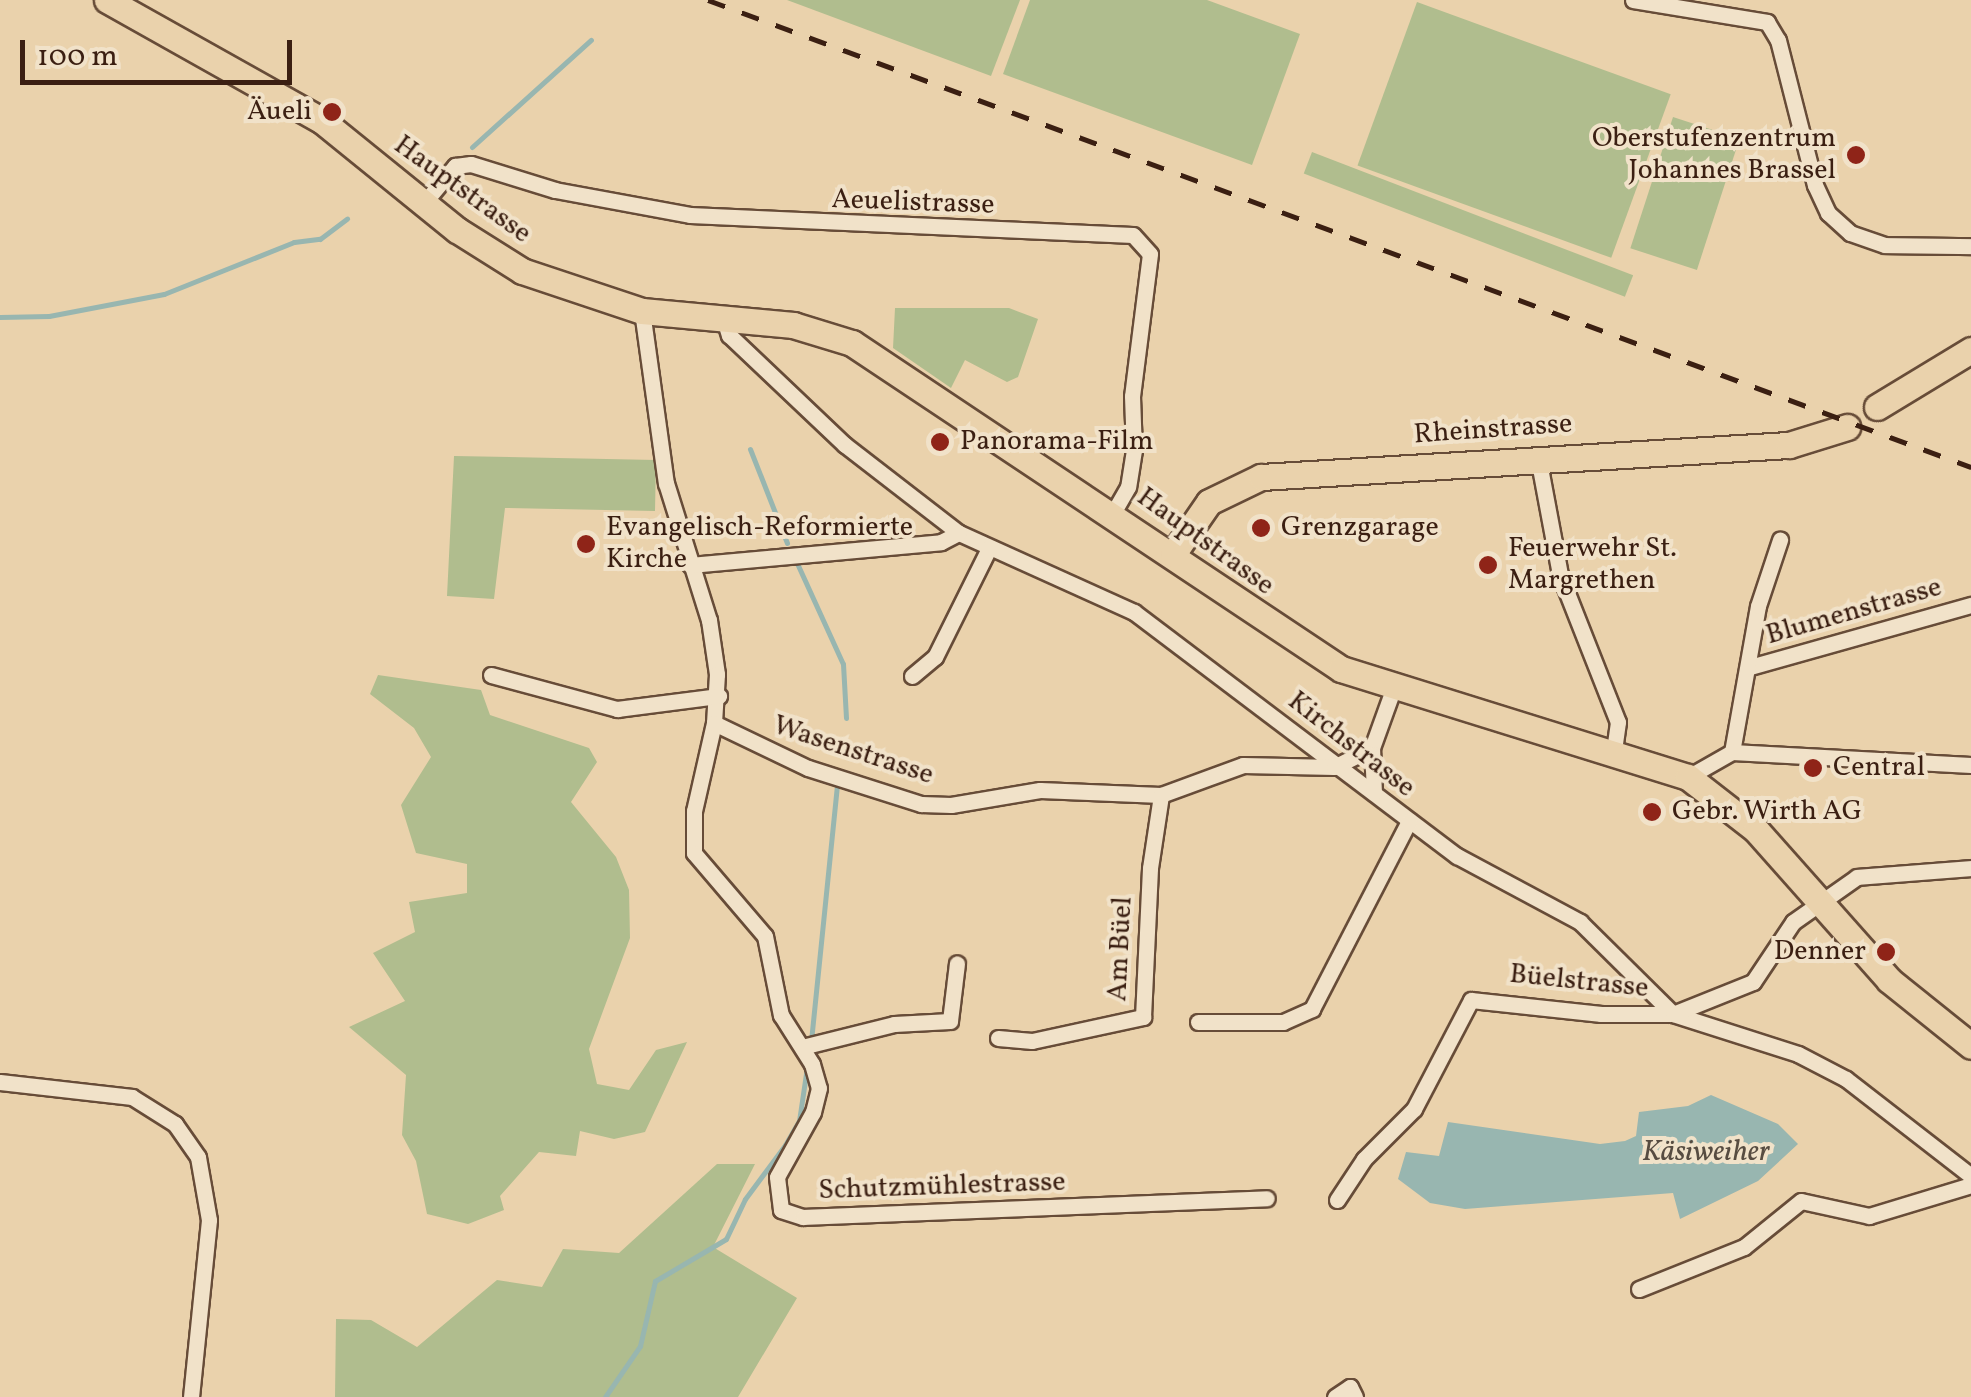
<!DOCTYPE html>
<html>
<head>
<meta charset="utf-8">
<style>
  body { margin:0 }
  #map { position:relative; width:1971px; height:1397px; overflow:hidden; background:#ead2ac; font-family:Vollkorn,serif }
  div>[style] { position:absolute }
  .green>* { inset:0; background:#b0bd8e; transform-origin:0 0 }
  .water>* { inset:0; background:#98b6b0 }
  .stream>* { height:5px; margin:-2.5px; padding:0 2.5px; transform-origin:2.5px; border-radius:2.5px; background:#98b6b0 }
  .roads { filter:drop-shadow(2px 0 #674c38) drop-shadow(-2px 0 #674c38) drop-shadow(0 2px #674c38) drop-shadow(0 -2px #674c38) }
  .street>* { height:15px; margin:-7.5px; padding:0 7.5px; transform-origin:7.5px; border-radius:7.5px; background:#f1e2c9 }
  .primary>* { height:25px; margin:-12.5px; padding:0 12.5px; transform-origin:12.5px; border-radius:12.5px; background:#ead2ac }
  .rail>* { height:5px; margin-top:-2.5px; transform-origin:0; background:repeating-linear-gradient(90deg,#3b1f12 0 18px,transparent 0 36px) }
  .dots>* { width:28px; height:28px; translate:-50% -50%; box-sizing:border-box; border:5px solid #f1e2c9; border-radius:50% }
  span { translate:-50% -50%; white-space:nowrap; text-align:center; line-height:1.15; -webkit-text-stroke:8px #f1e2c9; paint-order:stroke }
  .poi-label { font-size:28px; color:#3b1f12 }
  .right { translate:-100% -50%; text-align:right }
  .left { translate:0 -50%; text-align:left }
  .street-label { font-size:28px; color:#3b1f12 }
  .water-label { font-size:30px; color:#574c41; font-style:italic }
  .scale { position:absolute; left:20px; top:40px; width:272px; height:45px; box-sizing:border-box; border:5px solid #3b1f12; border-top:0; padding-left:12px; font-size:30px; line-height:35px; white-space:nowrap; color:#3b1f12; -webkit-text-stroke:8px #f1e2c9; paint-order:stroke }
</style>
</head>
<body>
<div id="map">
  <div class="green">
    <i style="clip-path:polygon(787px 0,1020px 0,991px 76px)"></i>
    <i style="clip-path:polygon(1030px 0,1207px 0,1300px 34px,1252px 165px,1003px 74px)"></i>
    <i style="left:1417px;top:2px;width:270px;height:174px;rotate:20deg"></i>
    <i style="left:1673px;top:117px;width:70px;height:138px;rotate:18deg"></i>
    <i style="left:1312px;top:152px;width:344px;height:23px;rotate:21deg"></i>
    <i style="clip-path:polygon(895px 308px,1009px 308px,1038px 319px,1018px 377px,1007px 382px,965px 360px,951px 388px,893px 348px)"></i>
    <i style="clip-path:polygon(454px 456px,656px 460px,655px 511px,505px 508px,494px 599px,447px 596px)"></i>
    <i style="clip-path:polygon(378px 675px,481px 690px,490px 715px,589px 748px,597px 762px,571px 802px,616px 857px,629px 890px,630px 938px,589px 1049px,597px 1084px,629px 1090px,656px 1050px,687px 1042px,645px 1132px,614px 1139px,580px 1131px,576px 1156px,539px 1152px,500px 1196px,504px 1210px,468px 1224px,427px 1214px,416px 1161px,402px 1135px,406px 1075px,349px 1027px,405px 1001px,373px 953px,415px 932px,409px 902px,467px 893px,467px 864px,416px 853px,401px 805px,431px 757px,414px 728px,370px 694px)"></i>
    <i style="clip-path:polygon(717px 1164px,755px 1164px,713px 1247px,797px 1298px,738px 1397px,335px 1397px,336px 1319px,371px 1320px,417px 1347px,497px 1280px,542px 1287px,563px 1249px,619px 1253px)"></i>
  </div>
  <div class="water">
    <i style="clip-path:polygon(1711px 1095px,1778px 1124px,1798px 1144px,1758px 1181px,1680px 1219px,1673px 1193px,1465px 1209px,1430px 1203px,1398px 1179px,1406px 1152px,1439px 1156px,1448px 1122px,1600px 1144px,1625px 1141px,1636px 1136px,1639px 1112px,1688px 1106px)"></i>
  </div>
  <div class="stream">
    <i style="left:472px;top:147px;width:160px;rotate:-42deg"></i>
    <i style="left:0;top:317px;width:49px;rotate:-1.2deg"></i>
    <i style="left:49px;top:316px;width:117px;rotate:-10.8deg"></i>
    <i style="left:164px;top:294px;width:140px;rotate:-21.8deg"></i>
    <i style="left:294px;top:242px;width:26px;rotate:-7deg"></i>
    <i style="left:320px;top:239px;width:34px;rotate:-37deg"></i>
    <i style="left:750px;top:449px;width:101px;rotate:68.5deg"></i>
    <i style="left:796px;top:561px;width:113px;rotate:65.5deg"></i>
    <i style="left:843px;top:664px;width:54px;rotate:86.8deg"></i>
    <i style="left:811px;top:1041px;width:255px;rotate:-84.2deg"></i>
    <i style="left:605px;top:1397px;width:62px;rotate:-55.5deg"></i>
    <i style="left:640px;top:1346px;width:67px;rotate:-77deg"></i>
    <i style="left:655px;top:1281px;width:82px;rotate:-30.6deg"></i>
    <i style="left:726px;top:1239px;width:44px;rotate:-64.6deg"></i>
    <i style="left:745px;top:1199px;width:67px;rotate:-53.5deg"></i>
    <i style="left:785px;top:1145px;width:28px;rotate:-60deg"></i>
    <i style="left:799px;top:1121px;width:55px;rotate:-81.6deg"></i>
  </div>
  <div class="roads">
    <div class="street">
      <i style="left:1633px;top:0;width:136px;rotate:9.3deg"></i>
      <i style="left:1767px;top:22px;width:21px;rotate:59deg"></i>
      <i style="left:1778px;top:40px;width:150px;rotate:75.7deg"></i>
      <i style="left:1815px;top:185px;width:31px;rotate:65deg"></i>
      <i style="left:1828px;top:213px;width:30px;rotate:42deg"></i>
      <i style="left:1850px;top:233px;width:37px;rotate:19deg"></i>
      <i style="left:1885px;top:245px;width:86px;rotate:0.7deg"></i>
      <i style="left:423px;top:204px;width:50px;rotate:-49.9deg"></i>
      <i style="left:455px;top:166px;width:16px;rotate:-7deg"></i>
      <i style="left:471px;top:164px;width:88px;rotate:17.2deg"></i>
      <i style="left:555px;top:190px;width:137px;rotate:10.5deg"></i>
      <i style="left:690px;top:215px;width:443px;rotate:2.6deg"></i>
      <i style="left:1133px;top:235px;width:25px;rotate:48deg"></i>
      <i style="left:1150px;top:254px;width:143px;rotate:97.2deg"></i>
      <i style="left:1132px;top:396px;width:54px;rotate:87.9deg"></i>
      <i style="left:1134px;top:450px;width:37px;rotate:99deg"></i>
      <i style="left:1128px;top:487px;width:30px;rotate:120deg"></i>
      <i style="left:642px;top:311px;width:174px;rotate:82.1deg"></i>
      <i style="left:666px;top:483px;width:144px;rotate:72.6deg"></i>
      <i style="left:709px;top:620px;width:55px;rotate:81.6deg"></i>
      <i style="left:717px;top:674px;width:49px;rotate:93.5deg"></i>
      <i style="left:714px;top:723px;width:90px;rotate:102.8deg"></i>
      <i style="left:694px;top:811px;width:42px;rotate:90deg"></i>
      <i style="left:694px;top:853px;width:109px;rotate:49.5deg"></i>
      <i style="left:765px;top:936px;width:81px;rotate:78.6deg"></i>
      <i style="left:781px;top:1015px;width:58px;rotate:57.7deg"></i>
      <i style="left:812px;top:1064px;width:25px;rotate:74deg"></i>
      <i style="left:819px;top:1088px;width:25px;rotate:104deg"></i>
      <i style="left:813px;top:1112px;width:74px;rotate:119deg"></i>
      <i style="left:777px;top:1177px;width:33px;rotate:83deg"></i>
      <i style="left:781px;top:1210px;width:23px;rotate:18deg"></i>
      <i style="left:803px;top:1217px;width:464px;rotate:-2.3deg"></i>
      <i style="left:724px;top:319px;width:17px;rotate:73deg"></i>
      <i style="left:729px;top:335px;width:160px;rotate:43.5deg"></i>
      <i style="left:845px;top:445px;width:144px;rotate:37.7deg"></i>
      <i style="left:959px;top:533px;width:192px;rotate:24.3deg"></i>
      <i style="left:1134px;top:612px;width:405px;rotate:37.1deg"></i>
      <i style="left:1457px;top:856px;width:140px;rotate:28.2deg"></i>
      <i style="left:1580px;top:922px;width:131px;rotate:44.7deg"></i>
      <i style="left:1673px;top:1014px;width:131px;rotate:17.7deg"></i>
      <i style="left:1798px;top:1054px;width:54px;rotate:27.5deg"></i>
      <i style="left:1846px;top:1079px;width:158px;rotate:37.8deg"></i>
      <i style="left:1538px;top:457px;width:120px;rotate:79.4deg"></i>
      <i style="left:1560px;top:575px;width:158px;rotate:68.5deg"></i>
      <i style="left:1618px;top:722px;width:28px;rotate:98deg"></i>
      <i style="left:690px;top:565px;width:252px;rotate:-5.2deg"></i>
      <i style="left:941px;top:542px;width:20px;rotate:-27deg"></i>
      <i style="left:1750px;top:667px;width:230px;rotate:-15.7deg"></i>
      <i style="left:491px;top:675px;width:131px;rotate:15.1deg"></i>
      <i style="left:617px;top:709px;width:103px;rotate:-7.3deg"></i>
      <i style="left:912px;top:676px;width:30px;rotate:-40deg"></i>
      <i style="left:935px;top:657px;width:122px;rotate:-63.6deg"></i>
      <i style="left:714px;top:723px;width:104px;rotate:25.6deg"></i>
      <i style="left:808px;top:768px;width:119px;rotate:17.7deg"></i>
      <i style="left:921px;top:804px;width:30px;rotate:2deg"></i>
      <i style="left:951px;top:805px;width:90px;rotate:-9.6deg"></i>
      <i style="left:1040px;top:790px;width:121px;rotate:2.4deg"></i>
      <i style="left:1161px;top:795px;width:87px;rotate:-20.1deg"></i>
      <i style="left:1243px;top:765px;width:91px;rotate:1.3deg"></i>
      <i style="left:1334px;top:767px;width:42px;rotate:-26.6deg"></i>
      <i style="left:1732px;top:752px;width:148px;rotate:-79.9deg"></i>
      <i style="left:1758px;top:606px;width:70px;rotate:-71.6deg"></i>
      <i style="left:1688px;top:777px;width:51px;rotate:-29.6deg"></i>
      <i style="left:1732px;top:752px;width:239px;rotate:3.1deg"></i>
      <i style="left:1374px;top:793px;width:45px;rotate:-92.5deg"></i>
      <i style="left:1372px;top:748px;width:65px;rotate:-70.2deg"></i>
      <i style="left:1198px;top:1022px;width:85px"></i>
      <i style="left:1283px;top:1022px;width:32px;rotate:-24deg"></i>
      <i style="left:1312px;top:1009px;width:212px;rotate:-62.7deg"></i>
      <i style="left:998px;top:1038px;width:34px;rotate:5deg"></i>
      <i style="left:1032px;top:1041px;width:114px;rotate:-12.2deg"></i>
      <i style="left:1143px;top:1017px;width:149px;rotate:-87.3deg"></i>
      <i style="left:1150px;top:868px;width:74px;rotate:-81.4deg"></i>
      <i style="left:802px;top:1047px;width:95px;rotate:-14deg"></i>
      <i style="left:894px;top:1024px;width:56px;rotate:-3.1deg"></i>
      <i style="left:950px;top:1021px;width:58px;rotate:-83.1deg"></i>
      <i style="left:0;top:1082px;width:133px;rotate:6.5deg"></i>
      <i style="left:132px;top:1097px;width:51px;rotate:32.1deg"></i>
      <i style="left:175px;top:1124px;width:40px;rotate:55.1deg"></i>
      <i style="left:198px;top:1157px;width:64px;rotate:80.1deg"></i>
      <i style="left:209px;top:1220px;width:178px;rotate:95.8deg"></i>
      <i style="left:1337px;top:1200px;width:49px;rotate:-56.6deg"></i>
      <i style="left:1364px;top:1159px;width:71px;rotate:-45deg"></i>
      <i style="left:1414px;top:1109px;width:123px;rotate:-62.4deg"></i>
      <i style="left:1471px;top:1000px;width:131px;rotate:6.1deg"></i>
      <i style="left:1601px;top:1014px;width:72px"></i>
      <i style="left:1673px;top:1014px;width:86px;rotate:-21.8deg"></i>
      <i style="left:1753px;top:982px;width:72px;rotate:-56.3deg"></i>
      <i style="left:1793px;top:922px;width:78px;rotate:-35.1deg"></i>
      <i style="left:1857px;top:877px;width:114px;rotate:-4.5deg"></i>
      <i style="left:1639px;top:1289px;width:113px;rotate:-21.8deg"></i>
      <i style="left:1744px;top:1247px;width:73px;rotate:-38.9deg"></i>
      <i style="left:1801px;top:1201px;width:70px;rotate:12.4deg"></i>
      <i style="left:1869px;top:1216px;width:107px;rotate:-16.9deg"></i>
      <i style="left:1335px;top:1397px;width:18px;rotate:-34deg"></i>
      <i style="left:1350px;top:1387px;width:11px;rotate:63deg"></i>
    </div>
    <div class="primary">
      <i style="left:107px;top:0;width:245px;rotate:29.3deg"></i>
      <i style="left:321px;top:120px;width:175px;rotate:39deg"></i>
      <i style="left:457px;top:230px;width:77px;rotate:32.2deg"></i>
      <i style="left:522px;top:271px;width:126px;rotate:18.4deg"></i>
      <i style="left:642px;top:311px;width:152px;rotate:5.3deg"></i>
      <i style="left:793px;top:325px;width:62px;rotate:17deg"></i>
      <i style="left:852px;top:343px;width:588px;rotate:33.69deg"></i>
      <i style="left:1341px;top:669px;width:363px;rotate:17.3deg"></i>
      <i style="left:1688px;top:777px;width:86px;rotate:37.9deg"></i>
      <i style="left:1756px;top:830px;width:200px;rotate:48.4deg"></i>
      <i style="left:1889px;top:980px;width:105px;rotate:38.8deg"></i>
      <i style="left:1877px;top:407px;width:110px;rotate:-31.2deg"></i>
      <i style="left:1173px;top:554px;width:63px;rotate:-55.3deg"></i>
      <i style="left:1209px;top:502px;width:58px;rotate:-25.7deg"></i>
      <i style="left:1261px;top:477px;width:529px;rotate:-3.47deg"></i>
      <i style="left:1789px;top:445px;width:61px;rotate:-17.2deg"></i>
    </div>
  </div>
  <div class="rail">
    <i style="left:708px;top:0;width:1347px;rotate:20.29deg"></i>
  </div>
  <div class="dots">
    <i style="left:332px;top:112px;background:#8f2418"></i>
    <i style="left:1856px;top:155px;background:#8f2418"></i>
    <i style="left:940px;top:442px;background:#8f2418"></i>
    <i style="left:1261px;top:528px;background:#8f2418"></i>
    <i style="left:586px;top:544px;background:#8f2418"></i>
    <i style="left:1488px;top:565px;background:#8f2418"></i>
    <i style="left:1813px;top:768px;background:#8f2418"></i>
    <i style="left:1652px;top:812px;background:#8f2418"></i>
    <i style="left:1886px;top:952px;background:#8f2418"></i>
  </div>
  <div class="poi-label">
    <span class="right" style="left:312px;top:112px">Äueli</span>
    <span class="right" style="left:1836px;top:155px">Oberstufenzentrum<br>Johannes Brassel</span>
    <span class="left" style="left:960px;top:442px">Panorama-Film</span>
    <span class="left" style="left:606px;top:544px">Evangelisch-Reformierte<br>Kirche</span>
    <span class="left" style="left:1281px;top:528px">Grenzgarage</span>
    <span class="left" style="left:1508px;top:565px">Feuerwehr St.<br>Margrethen</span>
    <span class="left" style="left:1833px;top:768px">Central</span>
    <span class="left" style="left:1672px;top:812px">Gebr. Wirth AG</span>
    <span class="right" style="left:1866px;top:952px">Denner</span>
  </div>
  <div class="street-label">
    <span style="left:462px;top:190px;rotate:36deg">Hauptstrasse</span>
    <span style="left:913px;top:203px;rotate:2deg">Aeuelistrasse</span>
    <span style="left:1493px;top:430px;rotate:-4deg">Rheinstrasse</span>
    <span style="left:1205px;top:542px;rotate:36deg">Hauptstrasse</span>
    <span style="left:1854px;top:612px;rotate:-16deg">Blumenstrasse</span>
    <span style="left:1351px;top:745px;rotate:38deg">Kirchstrasse</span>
    <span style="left:853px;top:751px;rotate:18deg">Wasenstrasse</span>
    <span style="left:1121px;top:949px;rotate:-87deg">Am Büel</span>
    <span style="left:1579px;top:982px;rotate:6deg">Büelstrasse</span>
    <span style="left:942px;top:1187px;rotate:-2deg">Schutzmühlestrasse</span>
  </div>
  <div class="water-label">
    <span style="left:1706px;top:1152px">Käsiweiher</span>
  </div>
  <div class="scale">100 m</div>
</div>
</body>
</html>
